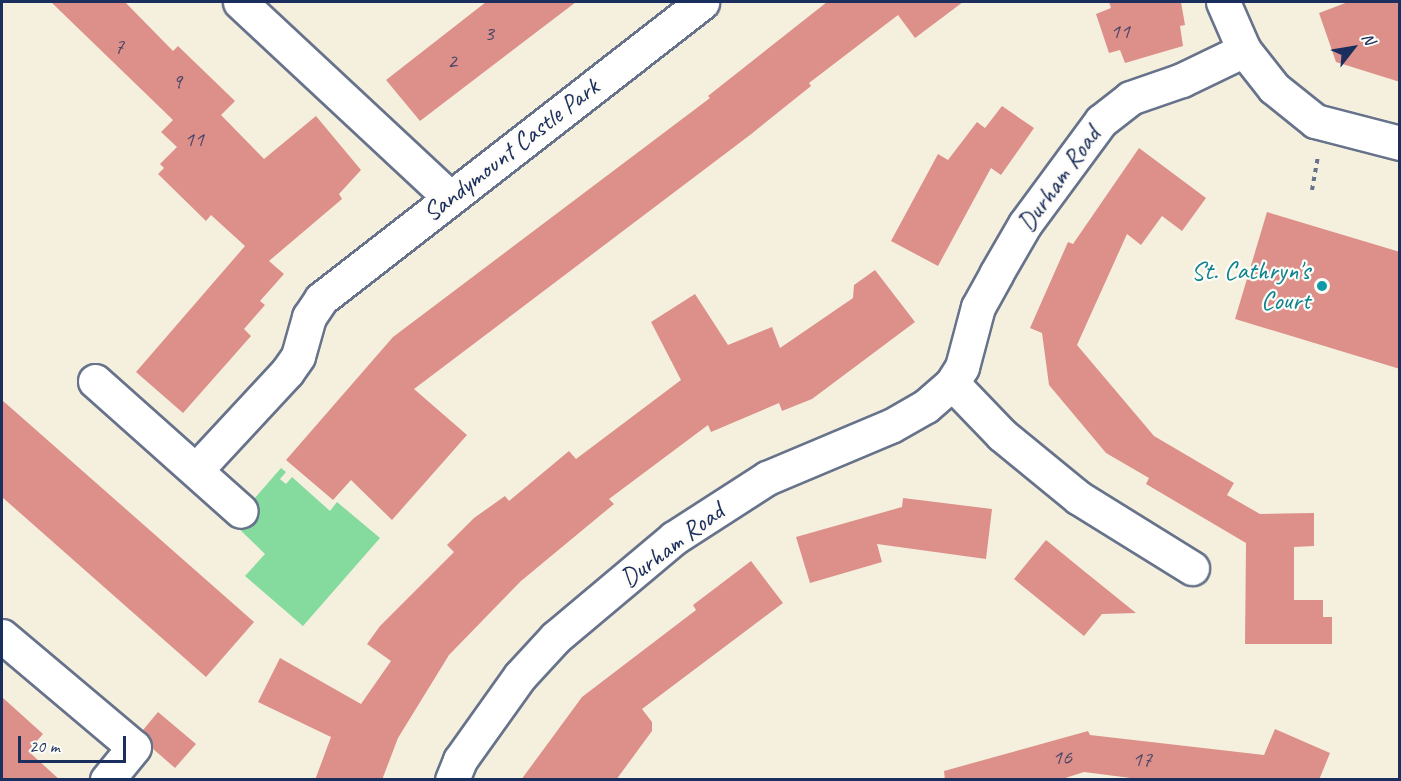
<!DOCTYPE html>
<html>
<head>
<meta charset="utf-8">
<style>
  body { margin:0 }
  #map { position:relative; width:1401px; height:781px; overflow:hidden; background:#f5f0de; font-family:Caveat,sans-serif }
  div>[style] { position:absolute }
  .green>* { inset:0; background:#85da9d }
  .building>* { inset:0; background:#dd9089 }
  .path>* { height:4px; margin-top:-2px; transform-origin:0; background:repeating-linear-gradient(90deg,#67738b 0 4.5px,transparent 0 9px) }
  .roads { filter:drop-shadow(2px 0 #67738b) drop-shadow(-2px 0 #67738b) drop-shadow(0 2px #67738b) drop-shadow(0 -2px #67738b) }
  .minor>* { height:33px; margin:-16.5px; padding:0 16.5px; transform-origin:16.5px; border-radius:16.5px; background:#fff }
  .dots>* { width:16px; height:16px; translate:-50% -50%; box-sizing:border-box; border:3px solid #fdfcf7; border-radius:50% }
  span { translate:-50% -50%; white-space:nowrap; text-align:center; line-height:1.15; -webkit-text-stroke:4.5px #fdfcf7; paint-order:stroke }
  .number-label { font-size:22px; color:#4c4769 }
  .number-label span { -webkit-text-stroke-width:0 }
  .street-label { font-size:26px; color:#1b2f5e }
  .culture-label { font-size:26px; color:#0d838f }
  .right { translate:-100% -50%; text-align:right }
  .frame { position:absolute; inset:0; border:3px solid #1b2f5e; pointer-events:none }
  .north { position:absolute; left:1323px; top:18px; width:60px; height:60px; -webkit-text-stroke:4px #fdfcf7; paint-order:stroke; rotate:59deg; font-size:16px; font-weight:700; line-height:24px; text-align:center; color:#1b2f5e }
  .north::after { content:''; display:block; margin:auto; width:21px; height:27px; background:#1b2f5e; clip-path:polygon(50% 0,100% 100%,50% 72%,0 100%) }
  .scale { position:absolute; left:18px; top:736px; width:108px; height:27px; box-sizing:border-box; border:3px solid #1b2f5e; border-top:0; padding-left:8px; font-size:18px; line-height:21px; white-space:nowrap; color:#1b2f5e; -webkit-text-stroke:4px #fdfcf7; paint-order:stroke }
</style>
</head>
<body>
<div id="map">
  <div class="green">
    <i style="clip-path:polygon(281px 468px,286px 472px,280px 479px,286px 484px,292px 477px,330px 511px,337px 502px,380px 538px,303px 626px,245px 576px,265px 554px,233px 523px)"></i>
  </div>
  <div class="building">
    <i style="clip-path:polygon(51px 2px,125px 2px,173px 51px,178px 46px,235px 101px,221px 115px,264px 159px,316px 116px,361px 170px,339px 194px,342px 199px,269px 261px,284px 274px,260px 301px,265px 305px,244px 329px,251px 336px,183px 413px,136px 372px,245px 246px,211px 215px,206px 221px,158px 174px,164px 168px,160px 164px,177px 147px,161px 132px,173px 120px)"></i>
    <i style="clip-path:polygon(486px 2px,576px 2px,420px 121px,386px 80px)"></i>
    <i style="clip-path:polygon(827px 2px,963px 2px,915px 38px,898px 15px,809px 83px,811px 86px,750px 135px,414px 389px,467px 435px,392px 520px,351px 480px,333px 500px,286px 460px,393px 337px,710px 98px,708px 96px)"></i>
    <i style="clip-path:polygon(1109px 2px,1181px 2px,1185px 25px,1180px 26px,1183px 46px,1125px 63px,1120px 50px,1109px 53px,1096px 14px,1111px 8px)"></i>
    <i style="clip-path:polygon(1348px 2px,1400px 2px,1400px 82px,1336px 62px,1319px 13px)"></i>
    <i style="clip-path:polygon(1002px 106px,1034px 128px,1001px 175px,991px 168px,938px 266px,891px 241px,938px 154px,948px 160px,977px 122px,985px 128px)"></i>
    <i style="clip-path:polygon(1139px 148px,1206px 198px,1182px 231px,1162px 216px,1141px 245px,1127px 234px,1077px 345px,1154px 436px,1234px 483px,1227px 495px,1260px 514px,1314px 513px,1314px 546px,1294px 547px,1294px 600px,1323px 600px,1323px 617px,1332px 617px,1332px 644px,1245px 644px,1246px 543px,1146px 484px,1149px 478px,1106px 453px,1049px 385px,1042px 333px,1030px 328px,1068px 242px,1073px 244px)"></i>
    <i style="clip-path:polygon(1267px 212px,1400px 252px,1400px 369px,1235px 319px)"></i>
    <i style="clip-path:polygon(875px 270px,915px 322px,812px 399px,782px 411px,779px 403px,711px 432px,708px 425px,609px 499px,614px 504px,521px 581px,449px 655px,398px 738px,382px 780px,315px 780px,331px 737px,258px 702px,280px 658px,361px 704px,391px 661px,367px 644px,380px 626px,454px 552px,447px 545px,474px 518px,505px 496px,509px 501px,569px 451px,576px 459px,681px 380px,651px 322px,695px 294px,728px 345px,772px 327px,780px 348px,853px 298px,854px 285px)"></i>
    <i style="clip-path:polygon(2px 400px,254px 622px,206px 677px,2px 497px)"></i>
    <i style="clip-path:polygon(903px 498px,992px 509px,986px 559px,877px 544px,882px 562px,810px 583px,796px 537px,902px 507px)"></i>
    <i style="clip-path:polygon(1046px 540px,1079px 567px,1136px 613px,1102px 614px,1084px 636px,1014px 579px)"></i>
    <i style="clip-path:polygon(751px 561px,783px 603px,642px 709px,652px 722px,652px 731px,616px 780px,521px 780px,582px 697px,696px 610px,693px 605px)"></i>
    <i style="clip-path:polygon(2px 697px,43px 734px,28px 751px,60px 780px,2px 780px)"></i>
    <i style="clip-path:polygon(158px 712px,196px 744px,175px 768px,152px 748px,143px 730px)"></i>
    <i style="clip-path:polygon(1275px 729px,1330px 753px,1319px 780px,1146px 780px,1084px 772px,1059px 780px,945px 780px,944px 771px,1088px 731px,1090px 735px,1264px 755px)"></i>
  </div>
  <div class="path">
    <i style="left:1312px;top:190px;width:35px;rotate:-80deg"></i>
  </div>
  <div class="roads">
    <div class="minor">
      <i style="left:240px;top:2px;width:286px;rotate:43deg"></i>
      <i style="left:1223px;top:2px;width:52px;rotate:66.4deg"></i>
      <i style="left:1244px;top:50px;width:48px;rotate:51.7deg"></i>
      <i style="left:1274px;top:88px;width:53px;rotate:38.8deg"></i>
      <i style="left:1315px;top:121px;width:88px;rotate:14.5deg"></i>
      <i style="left:95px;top:381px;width:195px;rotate:41.7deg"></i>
      <i style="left:952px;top:383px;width:72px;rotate:46.1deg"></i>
      <i style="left:1002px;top:435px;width:99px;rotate:39.3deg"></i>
      <i style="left:1079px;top:498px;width:133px;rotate:31.8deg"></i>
      <i style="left:196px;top:470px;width:134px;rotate:-47.1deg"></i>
      <i style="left:287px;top:372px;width:19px;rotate:-55deg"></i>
      <i style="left:298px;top:356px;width:41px;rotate:-74.2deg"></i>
      <i style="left:309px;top:317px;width:22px;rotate:-56deg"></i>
      <i style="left:321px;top:299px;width:483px;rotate:-37.9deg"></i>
      <i style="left:2px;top:636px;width:172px;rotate:40.1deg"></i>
      <i style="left:134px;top:747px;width:43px;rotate:129.3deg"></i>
      <i style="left:452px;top:780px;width:22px;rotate:-68deg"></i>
      <i style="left:460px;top:760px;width:103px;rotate:-54.5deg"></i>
      <i style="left:520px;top:676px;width:53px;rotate:-47.3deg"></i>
      <i style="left:556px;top:637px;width:154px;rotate:-40deg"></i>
      <i style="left:674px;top:538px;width:111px;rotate:-32.8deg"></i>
      <i style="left:767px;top:478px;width:134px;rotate:-22.8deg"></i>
      <i style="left:891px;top:426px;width:40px;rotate:-29.7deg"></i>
      <i style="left:926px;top:406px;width:35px;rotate:-41deg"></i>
      <i style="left:952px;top:383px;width:19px;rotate:-58deg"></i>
      <i style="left:962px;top:367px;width:62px;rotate:-75.1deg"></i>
      <i style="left:978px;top:307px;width:38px;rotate:-61deg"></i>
      <i style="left:996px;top:274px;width:58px;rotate:-59.9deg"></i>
      <i style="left:1025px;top:224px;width:128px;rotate:-53.6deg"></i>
      <i style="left:1101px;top:121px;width:37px;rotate:-38deg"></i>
      <i style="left:1130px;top:98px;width:55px;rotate:-19.1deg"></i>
      <i style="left:1182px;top:80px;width:69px;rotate:-25.8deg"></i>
    </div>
  </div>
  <div class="dots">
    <i style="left:1322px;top:286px;background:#0f9aa8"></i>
  </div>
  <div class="number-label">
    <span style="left:1120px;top:32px">11</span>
    <span style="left:489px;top:34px">3</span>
    <span style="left:119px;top:47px">7</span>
    <span style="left:452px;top:62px">2</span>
    <span style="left:177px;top:82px">9</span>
    <span style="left:194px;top:140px">11</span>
    <span style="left:1062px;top:758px">16</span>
    <span style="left:1142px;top:760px">17</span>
  </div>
  <div class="street-label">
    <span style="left:511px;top:150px;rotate:-38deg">Sandymount Castle Park</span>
    <span style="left:1059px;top:179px;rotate:-54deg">Durham Road</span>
    <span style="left:672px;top:545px;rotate:-37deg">Durham Road</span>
  </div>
  <div class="culture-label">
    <span class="right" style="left:1310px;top:286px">St. Cathryn's<br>Court</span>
  </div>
  <div class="frame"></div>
  <div class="north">N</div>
  <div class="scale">20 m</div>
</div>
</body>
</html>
